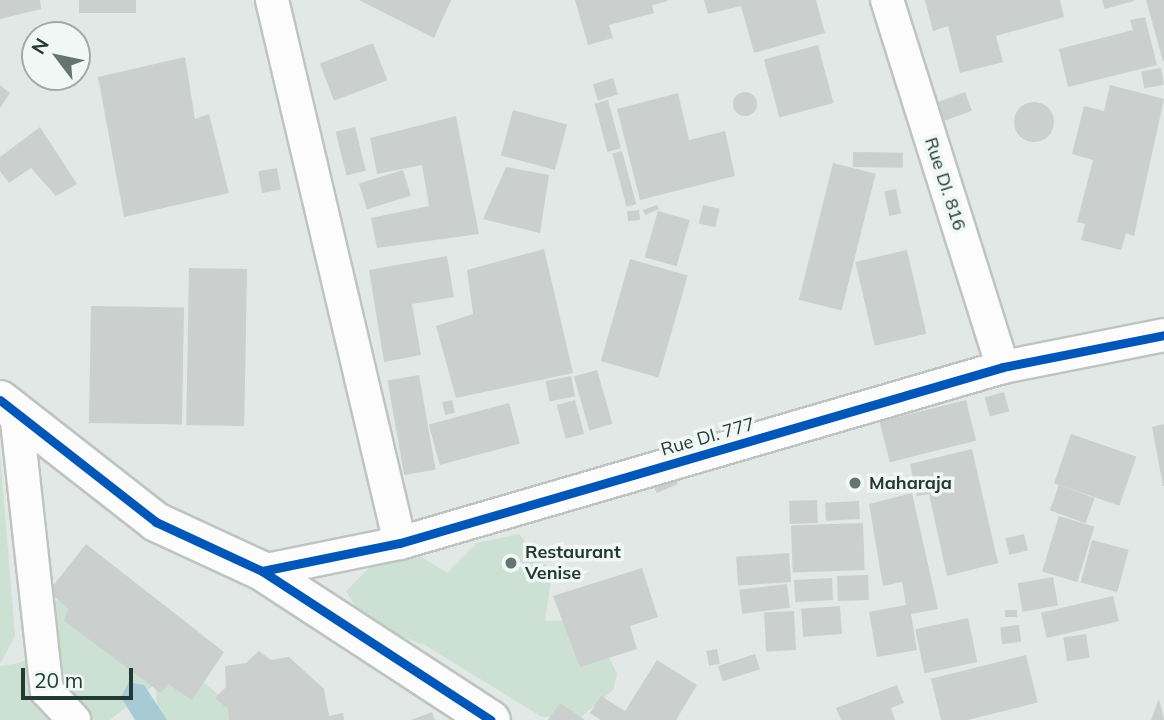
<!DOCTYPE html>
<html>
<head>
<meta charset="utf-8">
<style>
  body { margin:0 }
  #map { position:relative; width:1164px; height:720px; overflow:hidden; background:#e2e8e5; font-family:Mulish,sans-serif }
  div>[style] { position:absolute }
  .green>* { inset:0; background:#cce0d3 }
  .water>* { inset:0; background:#a6cbd4 }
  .building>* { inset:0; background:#cbd0ce; transform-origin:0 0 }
  .round { border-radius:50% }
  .roads { filter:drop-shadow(2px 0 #bfc4c2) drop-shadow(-2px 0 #bfc4c2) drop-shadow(0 2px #bfc4c2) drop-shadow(0 -2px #bfc4c2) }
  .street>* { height:32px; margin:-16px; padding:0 16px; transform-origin:16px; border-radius:16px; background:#fbfcfb }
  .secondary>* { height:38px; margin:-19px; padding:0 19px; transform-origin:19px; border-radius:19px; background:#fbfcfb }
  .cycleway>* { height:9px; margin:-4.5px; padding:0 4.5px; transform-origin:4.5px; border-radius:4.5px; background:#0057b8 }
  .dots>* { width:19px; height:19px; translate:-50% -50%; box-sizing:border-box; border:4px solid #f0f7f4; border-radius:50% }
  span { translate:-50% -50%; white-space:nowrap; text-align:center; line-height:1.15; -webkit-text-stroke:7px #f0f7f4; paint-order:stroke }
  .street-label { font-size:18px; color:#223934 }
  .poi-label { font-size:18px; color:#223934; font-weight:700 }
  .left { translate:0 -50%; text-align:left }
  .north { position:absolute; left:21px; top:21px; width:70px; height:70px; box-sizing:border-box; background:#f0f7f4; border:2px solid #9eaba7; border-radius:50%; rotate:302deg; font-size:19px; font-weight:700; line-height:28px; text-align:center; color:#223934 }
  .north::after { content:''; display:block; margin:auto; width:24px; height:32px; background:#657672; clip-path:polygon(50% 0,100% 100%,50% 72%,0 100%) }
  .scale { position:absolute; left:21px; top:668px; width:112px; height:32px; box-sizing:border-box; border:4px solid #223934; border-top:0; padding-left:9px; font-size:21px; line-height:24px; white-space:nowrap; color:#223934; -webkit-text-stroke:5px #f0f7f4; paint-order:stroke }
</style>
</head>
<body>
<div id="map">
  <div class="green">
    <i style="clip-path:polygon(0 454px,15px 636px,0 664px)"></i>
    <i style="clip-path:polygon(519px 534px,552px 573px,545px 621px,591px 620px,617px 674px,613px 690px,581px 717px,542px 717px,425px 645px,366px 624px,346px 591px,376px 561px,420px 556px,447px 573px,477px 543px)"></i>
    <i style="clip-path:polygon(100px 596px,206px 684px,247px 720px,159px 720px,155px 684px,110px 720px,0 720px,0 666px,20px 663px,59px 641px,54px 601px)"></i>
  </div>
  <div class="water">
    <i style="clip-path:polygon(129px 682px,144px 685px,167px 720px,135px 720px,121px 697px)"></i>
  </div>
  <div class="building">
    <i style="clip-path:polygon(0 0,40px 0,41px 9px,0 19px)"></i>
    <i style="left:79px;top:0;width:57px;height:13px"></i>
    <i style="clip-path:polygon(359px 0,451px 0,434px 38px)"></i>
    <i style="clip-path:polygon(575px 0,667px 0,668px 1px,652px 5px,654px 13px,609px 25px,613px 38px,588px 45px)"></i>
    <i style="clip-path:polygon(704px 0,816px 0,825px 33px,754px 53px,741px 6px,708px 14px)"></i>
    <i style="clip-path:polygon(925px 0,1060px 0,1064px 17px,996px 36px,1003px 62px,960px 73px,948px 26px,933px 31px)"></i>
    <i style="clip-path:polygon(1102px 0,1134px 0,1134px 1px,1105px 9px)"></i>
    <i style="clip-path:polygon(1146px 0,1164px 0,1164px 61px,1163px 61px)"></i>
    <i style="clip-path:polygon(1145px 17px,1157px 65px,1068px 87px,1059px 49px,1133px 30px,1130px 20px)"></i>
    <i style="left:373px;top:43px;width:40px;height:57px;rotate:69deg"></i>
    <i style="left:818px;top:45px;width:60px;height:56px;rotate:75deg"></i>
    <i style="clip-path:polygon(185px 57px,195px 119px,209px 114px,229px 193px,124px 217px,98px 77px)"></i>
    <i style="left:1161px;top:68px;width:17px;height:20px;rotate:80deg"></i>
    <i style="left:613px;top:78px;width:17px;height:21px;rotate:73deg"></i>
    <i style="clip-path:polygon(0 85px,10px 93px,0 108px)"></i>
    <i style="clip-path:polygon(1110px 85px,1164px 99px,1134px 236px,1126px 233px,1121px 250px,1081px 240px,1085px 224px,1077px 222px,1093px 160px,1072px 154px,1084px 106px,1104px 111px)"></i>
    <i style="left:965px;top:92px;width:20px;height:37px;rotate:70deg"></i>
    <i class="round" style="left:733px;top:92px;width:24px;height:24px"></i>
    <i style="clip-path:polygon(678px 93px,689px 140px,725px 131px,735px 176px,640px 200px,617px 109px)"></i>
    <i style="left:608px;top:100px;width:50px;height:14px;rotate:75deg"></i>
    <i class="round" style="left:1014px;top:102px;width:40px;height:40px"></i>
    <i style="left:513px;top:110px;width:56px;height:47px;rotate:15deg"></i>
    <i style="clip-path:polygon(456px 116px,479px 234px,377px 248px,371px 218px,429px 206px,422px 165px,377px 174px,370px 138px)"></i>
    <i style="clip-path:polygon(40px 127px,77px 184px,56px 196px,31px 168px,9px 183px,0 171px,0 157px)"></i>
    <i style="left:355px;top:127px;width:45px;height:20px;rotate:76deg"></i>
    <i style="left:622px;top:151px;width:55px;height:10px;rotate:75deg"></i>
    <i style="left:853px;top:152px;width:50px;height:15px;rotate:1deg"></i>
    <i style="left:833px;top:163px;width:44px;height:141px;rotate:14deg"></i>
    <i style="clip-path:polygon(506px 167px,549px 175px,540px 233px,483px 219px)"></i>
    <i style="left:277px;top:168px;width:22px;height:19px;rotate:80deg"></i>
    <i style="left:403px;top:170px;width:27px;height:46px;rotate:73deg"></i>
    <i style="left:896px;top:189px;width:25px;height:12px;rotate:78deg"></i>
    <i style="clip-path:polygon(657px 205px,659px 209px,645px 215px,643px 210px)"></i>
    <i style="left:703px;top:205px;width:17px;height:19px;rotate:13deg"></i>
    <i style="left:639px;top:210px;width:10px;height:12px;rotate:84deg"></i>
    <i style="left:658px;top:211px;width:33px;height:48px;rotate:16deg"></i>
    <i style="clip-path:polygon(544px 249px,573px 373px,456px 398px,436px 326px,473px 314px,467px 270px)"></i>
    <i style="left:907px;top:250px;width:86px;height:53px;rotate:77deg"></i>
    <i style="clip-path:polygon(447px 256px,454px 297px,412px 304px,421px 355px,384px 362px,369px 270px)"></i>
    <i style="left:630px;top:259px;width:60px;height:106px;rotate:16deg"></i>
    <i style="left:189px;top:268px;width:58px;height:157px;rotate:1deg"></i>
    <i style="left:91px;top:306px;width:93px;height:117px;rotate:1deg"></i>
    <i style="left:597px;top:370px;width:56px;height:24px;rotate:74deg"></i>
    <i style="left:419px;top:375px;width:96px;height:32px;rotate:80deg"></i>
    <i style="left:571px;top:376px;width:21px;height:26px;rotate:79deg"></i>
    <i style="left:1004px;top:392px;width:20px;height:20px;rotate:75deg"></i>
    <i style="left:452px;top:400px;width:13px;height:10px;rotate:77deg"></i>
    <i style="left:575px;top:400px;width:35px;height:19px;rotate:75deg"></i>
    <i style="left:966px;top:400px;width:42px;height:89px;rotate:76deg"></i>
    <i style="left:509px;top:403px;width:42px;height:83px;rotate:75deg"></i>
    <i style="clip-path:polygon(1164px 424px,1164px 486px,1163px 486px,1152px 427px)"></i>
    <i style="left:1071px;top:434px;width:69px;height:52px;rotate:19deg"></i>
    <i style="clip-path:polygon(972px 449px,998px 563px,947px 576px,929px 494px,917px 496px,910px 464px)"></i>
    <i style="left:673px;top:473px;width:12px;height:23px;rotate:66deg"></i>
    <i style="left:1059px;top:485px;width:38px;height:27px;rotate:20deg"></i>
    <i style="clip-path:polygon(912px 493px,938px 609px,911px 614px,917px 650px,877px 657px,869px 612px,906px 605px,902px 582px,883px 586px,869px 504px)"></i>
    <i style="left:817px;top:500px;width:23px;height:28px;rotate:88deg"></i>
    <i style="left:859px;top:501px;width:18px;height:34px;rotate:87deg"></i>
    <i style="left:1059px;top:516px;width:37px;height:58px;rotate:17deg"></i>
    <i style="left:863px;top:523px;width:47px;height:72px;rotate:88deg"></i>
    <i style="left:1024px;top:534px;width:17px;height:19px;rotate:77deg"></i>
    <i style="left:1092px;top:540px;width:38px;height:44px;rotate:15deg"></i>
    <i style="clip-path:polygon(86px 544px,224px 652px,192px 700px,168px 684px,161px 693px,64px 621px,68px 609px,49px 591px)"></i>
    <i style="left:789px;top:553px;width:29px;height:53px;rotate:86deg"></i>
    <i style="clip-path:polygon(642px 568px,658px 617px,630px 626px,637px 649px,580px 667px,553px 596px)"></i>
    <i style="left:868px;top:575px;width:25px;height:31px;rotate:88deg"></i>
    <i style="left:1053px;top:577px;width:29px;height:36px;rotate:80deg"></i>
    <i style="left:832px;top:578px;width:22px;height:38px;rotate:87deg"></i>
    <i style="left:787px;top:584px;width:24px;height:48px;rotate:83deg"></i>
    <i style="left:1113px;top:596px;width:26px;height:74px;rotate:77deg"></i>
    <i style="left:840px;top:606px;width:28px;height:39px;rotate:86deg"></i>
    <i style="left:1017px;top:610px;width:7px;height:12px;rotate:90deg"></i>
    <i style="left:794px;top:611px;width:39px;height:30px;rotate:87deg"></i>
    <i style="left:968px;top:618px;width:45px;height:54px;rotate:78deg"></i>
    <i style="left:1019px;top:625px;width:17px;height:19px;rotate:83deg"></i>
    <i style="left:1086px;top:634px;width:24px;height:23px;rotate:81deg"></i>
    <i style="left:717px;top:649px;width:15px;height:11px;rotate:79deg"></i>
    <i style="clip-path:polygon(259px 651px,271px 660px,289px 657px,324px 689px,329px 716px,343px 713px,344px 720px,229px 720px,228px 709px,215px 698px,226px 687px,225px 666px,246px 663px)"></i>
    <i style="left:755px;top:654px;width:16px;height:39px;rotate:72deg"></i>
    <i style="left:1026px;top:655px;width:49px;height:98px;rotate:76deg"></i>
    <i style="clip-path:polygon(657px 660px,697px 685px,676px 720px,601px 720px,590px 713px,601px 696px,625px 711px)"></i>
    <i style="clip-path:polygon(897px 685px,904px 703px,891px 708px,895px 720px,841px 720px,836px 708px)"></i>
    <i style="clip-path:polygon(1159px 699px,1164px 720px,1151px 720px)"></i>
    <i style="clip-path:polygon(560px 703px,585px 720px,548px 720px)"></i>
    <i style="clip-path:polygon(432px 712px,435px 720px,411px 720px)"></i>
  </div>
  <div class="roads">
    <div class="street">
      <i style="left:272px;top:0;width:558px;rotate:76.74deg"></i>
      <i style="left:887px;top:0;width:385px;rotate:72.5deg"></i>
      <i style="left:16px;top:412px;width:281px;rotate:83.7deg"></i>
      <i style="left:47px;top:691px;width:40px;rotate:47deg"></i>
      <i style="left:262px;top:571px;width:141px;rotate:-11.5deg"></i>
      <i style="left:400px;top:543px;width:628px;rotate:-16.27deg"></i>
      <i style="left:1003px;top:367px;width:164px;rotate:-11.2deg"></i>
    </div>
    <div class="secondary">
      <i style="left:0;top:400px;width:198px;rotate:38deg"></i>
      <i style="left:156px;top:522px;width:117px;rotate:24.8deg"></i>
      <i style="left:262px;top:571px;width:273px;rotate:33.1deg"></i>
    </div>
  </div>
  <div class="cycleway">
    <i style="left:0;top:400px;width:198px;rotate:38deg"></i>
    <i style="left:156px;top:522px;width:117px;rotate:24.8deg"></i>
    <i style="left:262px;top:571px;width:273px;rotate:33.1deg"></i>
    <i style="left:262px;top:571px;width:141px;rotate:-11.5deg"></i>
    <i style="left:400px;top:543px;width:628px;rotate:-16.27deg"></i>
    <i style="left:1003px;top:367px;width:164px;rotate:-11.2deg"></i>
  </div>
  <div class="dots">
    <i style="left:855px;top:483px;background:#657672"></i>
    <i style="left:511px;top:563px;background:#657672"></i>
  </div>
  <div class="street-label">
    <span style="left:945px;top:184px;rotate:72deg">Rue DI. 816</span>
    <span style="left:708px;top:437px;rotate:-16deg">Rue DI. 777</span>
  </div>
  <div class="poi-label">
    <span class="left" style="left:869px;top:483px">Maharaja</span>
    <span class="left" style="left:525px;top:563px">Restaurant<br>Venise</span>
  </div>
  <div class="north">N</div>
  <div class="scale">20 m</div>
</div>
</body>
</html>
